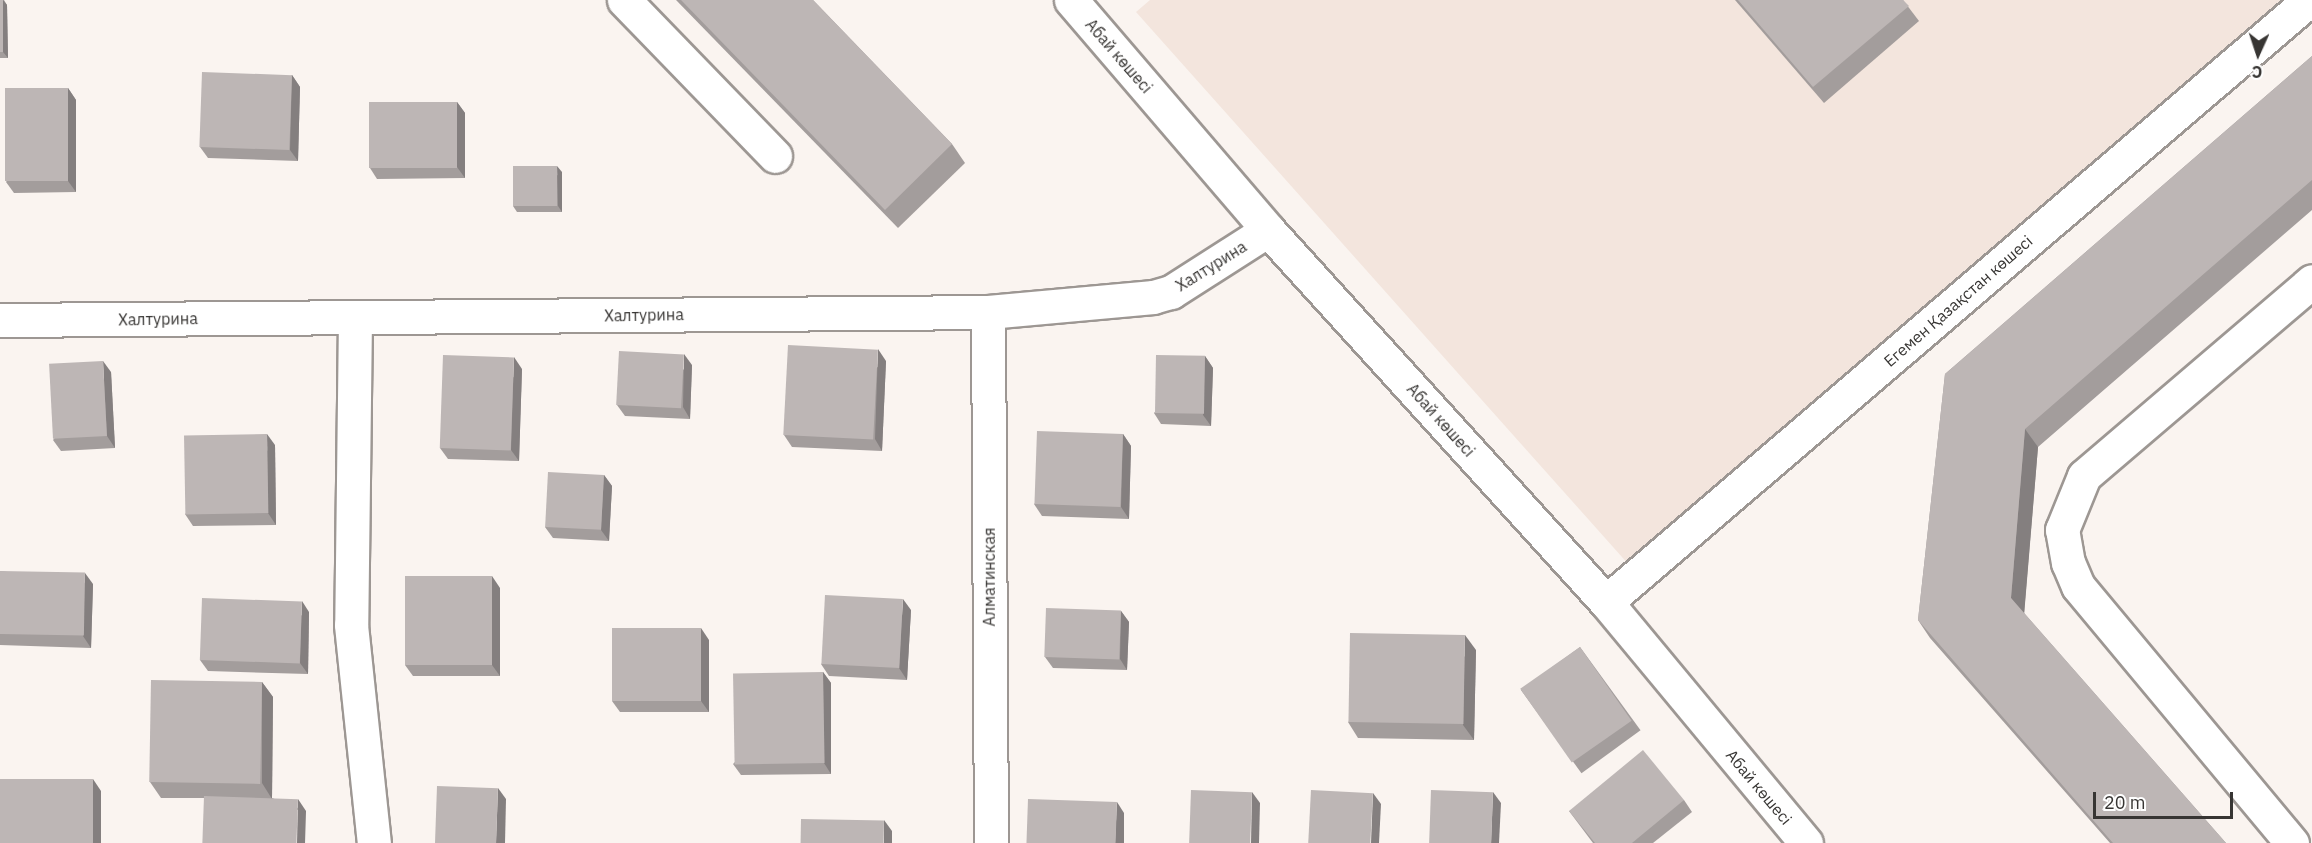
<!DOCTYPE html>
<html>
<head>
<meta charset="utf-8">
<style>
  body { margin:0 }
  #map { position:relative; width:2312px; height:843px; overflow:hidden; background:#faf4f0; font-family:"IBM Plex Sans",sans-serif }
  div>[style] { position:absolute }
  .built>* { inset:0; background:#f3e5dd }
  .roads { filter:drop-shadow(2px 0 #9d9793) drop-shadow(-2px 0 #9d9793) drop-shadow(0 2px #9d9793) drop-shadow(0 -2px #9d9793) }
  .minor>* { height:33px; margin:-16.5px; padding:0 16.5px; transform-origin:16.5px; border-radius:16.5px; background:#fff }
  .wall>* { inset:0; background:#a39d9c; transform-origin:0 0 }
  .shaded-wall>* { inset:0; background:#847f7f }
  .building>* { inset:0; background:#bdb6b5; transform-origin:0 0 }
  span { translate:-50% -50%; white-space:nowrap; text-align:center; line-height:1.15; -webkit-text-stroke:4.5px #fff; paint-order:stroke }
  .street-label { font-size:16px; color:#373533 }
  .north { position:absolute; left:2228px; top:24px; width:60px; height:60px; -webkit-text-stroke:4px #fff; paint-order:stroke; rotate:183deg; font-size:16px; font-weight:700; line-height:24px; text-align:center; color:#373533 }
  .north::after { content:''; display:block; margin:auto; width:21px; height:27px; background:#373533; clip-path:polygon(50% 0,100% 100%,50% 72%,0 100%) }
  .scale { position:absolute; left:2093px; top:792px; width:140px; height:27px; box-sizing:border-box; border:3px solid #373533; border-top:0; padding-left:8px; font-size:18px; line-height:21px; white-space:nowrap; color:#373533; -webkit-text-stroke:4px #fff; paint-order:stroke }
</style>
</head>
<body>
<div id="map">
  <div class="built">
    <i style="clip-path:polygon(1150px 0,2293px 0,1638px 575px,1136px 12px)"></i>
  </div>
  <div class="roads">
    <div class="minor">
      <i style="left:624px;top:0;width:217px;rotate:45.9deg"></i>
      <i style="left:1071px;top:0;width:303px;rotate:49.4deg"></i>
      <i style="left:1268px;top:230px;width:503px;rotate:47.74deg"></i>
      <i style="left:1606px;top:602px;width:313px;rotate:50.3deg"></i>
      <i style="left:988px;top:312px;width:531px;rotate:89.68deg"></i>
      <i style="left:355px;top:317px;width:308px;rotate:90.7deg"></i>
      <i style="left:351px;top:625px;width:219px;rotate:84deg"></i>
      <i style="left:0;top:320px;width:988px;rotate:-0.46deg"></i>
      <i style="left:988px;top:312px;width:166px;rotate:-5.2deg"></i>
      <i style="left:1153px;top:297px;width:19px;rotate:-16deg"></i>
      <i style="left:1171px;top:292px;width:115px;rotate:-32.6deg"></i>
      <i style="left:1606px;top:602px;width:926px;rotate:-40.57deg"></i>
      <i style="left:2292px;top:843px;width:334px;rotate:-129.8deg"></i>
      <i style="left:2078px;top:586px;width:25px;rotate:-113deg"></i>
      <i style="left:2068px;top:563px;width:34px;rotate:-100deg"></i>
      <i style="left:2062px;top:530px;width:58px;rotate:-67.8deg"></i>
      <i style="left:2084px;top:476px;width:300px;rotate:-40.5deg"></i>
    </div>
  </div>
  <div class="wall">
    <i style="clip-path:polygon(0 0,4px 0,7px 5px,8px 58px,0 58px)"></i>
    <i style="clip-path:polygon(676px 0,813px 0,952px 144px,965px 163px,898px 228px)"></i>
    <i style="clip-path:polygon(1735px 0,1903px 0,1919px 21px,1824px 103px)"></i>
    <i style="clip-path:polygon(2312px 56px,2312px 210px,2038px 447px,2024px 613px,2226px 843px,2110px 843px,1930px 638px,1918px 620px,1945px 374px)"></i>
    <i style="clip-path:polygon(292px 75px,300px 87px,298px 161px,208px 158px,200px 147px)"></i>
    <i style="clip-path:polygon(68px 88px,76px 100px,76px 192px,14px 193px,6px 182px)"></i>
    <i style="clip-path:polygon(457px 102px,465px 113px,465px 178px,377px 179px,370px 168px)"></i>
    <i style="clip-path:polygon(562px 172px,562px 212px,517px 212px,513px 206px)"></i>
    <i style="clip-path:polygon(1205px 356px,1213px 368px,1211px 426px,1161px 424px,1154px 413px)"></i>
    <i style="clip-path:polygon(886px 361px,882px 451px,792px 447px,784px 435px)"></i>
    <i style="clip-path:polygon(692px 365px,690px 419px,625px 416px,617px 405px)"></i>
    <i style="clip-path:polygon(522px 369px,519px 461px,448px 459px,440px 448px)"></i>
    <i style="clip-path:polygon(111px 372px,115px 448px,61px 451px,53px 440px)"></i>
    <i style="clip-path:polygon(1123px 434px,1131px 446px,1129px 519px,1042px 516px,1034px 504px)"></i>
    <i style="clip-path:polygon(275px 445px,276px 525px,193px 526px,185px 514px)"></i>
    <i style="clip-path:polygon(604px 475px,612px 486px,609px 541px,553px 538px,545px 527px)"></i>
    <i style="clip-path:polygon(0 571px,93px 584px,91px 648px,0 645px)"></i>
    <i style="clip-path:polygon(500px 588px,500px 676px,413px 676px,405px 665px)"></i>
    <i style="clip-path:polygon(911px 610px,907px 680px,829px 676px,821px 664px)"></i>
    <i style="clip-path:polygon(1121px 611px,1129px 622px,1127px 670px,1053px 668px,1045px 657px)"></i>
    <i style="clip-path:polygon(309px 612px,308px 674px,208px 671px,200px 660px)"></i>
    <i style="clip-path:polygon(709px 640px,709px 712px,620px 712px,612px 701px)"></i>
    <i style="left:1580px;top:647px;width:103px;height:73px;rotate:54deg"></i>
    <i style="clip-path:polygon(1476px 650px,1474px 740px,1358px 738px,1348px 722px)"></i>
    <i style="clip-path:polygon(823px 672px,831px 683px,831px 774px,741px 775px,733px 764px)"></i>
    <i style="clip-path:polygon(262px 682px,273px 697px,272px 798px,306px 811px,204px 798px,161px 798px,150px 782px)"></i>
    <i style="clip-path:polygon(1684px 800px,1692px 812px,1653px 843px,1593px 843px,1569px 811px)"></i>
  </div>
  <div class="shaded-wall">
    <i style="clip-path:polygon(3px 0,7px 5px,8px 58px,3px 52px)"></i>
    <i style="clip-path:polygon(292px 75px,300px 87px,298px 161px,290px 150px)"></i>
    <i style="clip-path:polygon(68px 88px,76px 100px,76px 192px,68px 181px)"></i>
    <i style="clip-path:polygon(457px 102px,465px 113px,465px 178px,457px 167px)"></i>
    <i style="clip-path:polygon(557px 166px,562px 172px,562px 212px,558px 206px)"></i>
    <i style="clip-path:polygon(878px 349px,886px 361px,882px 451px,875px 439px)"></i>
    <i style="clip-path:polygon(684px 354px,692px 365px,690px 419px,683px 407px)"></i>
    <i style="clip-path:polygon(1205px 356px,1213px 368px,1211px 426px,1203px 415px)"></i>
    <i style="clip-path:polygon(514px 357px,522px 369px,519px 461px,511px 450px)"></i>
    <i style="clip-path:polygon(103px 361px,111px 372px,115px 448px,107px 436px)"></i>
    <i style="clip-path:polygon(2025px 429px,2038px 447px,2024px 616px,2011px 598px)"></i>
    <i style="clip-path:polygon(267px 434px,275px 445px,276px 525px,268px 513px)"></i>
    <i style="clip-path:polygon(1123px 434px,1131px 446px,1129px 519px,1121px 507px)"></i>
    <i style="clip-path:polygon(604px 475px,612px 486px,609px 541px,601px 530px)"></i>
    <i style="clip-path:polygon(85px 573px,93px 584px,91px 648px,83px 636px)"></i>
    <i style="clip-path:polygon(492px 576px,500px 588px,500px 676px,492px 665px)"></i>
    <i style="clip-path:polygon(903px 599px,911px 610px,907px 680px,899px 668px)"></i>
    <i style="clip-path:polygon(302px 601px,309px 612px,308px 674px,300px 663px)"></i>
    <i style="clip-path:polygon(1121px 611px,1129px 622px,1127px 670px,1120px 659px)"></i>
    <i style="clip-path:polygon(701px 628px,709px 640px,709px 712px,701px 701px)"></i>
    <i style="clip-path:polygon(1465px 635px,1476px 650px,1474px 740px,1463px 725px)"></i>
    <i style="clip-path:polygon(823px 672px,831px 683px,831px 774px,824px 763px)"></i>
    <i style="clip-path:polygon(262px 682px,273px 697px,272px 799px,262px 783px)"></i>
    <i style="clip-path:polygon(93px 779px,101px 791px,101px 843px,92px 843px)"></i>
    <i style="clip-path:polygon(498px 788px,506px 799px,505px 843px,496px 843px)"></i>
    <i style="clip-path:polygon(1252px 792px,1260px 803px,1259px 843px,1251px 843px)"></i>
    <i style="clip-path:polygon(1493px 792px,1501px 803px,1499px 843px,1491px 843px)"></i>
    <i style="clip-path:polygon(1373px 793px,1381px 804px,1379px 843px,1371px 843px)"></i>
    <i style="clip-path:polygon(298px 799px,306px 811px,305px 843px,297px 843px)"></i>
    <i style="clip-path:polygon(1117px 802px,1124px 813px,1124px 843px,1115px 843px)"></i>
    <i style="clip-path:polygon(884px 820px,892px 831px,892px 843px,884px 843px)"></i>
  </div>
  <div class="building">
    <i style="left:0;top:0;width:3px;height:52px"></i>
    <i style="clip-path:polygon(681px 0,813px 0,952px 144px,885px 210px)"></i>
    <i style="clip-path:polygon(1738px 0,1903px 0,1909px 6px,1813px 87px)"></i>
    <i style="clip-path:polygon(2312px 56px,2312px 180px,2025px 429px,2011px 598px,2226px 843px,2113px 843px,1918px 620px,1945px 374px)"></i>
    <i style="left:202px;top:72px;width:90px;height:75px;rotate:2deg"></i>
    <i style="left:68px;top:88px;width:93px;height:63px;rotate:90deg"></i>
    <i style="left:369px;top:102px;width:88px;height:66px"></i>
    <i style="left:513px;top:166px;width:44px;height:40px"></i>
    <i style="left:788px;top:345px;width:90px;height:90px;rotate:3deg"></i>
    <i style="left:619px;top:351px;width:65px;height:54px;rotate:3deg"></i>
    <i style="left:443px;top:355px;width:71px;height:93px;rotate:2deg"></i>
    <i style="left:1156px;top:355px;width:49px;height:58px;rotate:1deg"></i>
    <i style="left:103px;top:361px;width:75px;height:54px;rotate:87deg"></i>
    <i style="left:1037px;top:431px;width:86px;height:73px;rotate:2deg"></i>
    <i style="left:267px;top:434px;width:79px;height:83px;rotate:89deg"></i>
    <i style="left:548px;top:472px;width:56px;height:55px;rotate:3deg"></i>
    <i style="left:0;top:571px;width:85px;height:63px;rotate:1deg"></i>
    <i style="left:405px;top:576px;width:87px;height:89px"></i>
    <i style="left:825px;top:595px;width:78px;height:69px;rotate:3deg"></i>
    <i style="left:202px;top:598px;width:100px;height:62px;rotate:2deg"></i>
    <i style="left:1046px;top:608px;width:75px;height:49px;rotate:2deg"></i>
    <i style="left:612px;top:628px;width:89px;height:73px"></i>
    <i style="left:1350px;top:633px;width:115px;height:89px;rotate:1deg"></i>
    <i style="left:1580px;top:647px;width:90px;height:73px;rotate:55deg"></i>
    <i style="left:823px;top:672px;width:91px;height:90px;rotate:89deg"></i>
    <i style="left:151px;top:680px;width:111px;height:102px;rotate:1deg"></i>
    <i style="clip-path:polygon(1643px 750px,1684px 800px,1632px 843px,1595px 843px,1569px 811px)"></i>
    <i style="left:0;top:779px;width:93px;height:64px"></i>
    <i style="left:437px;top:786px;width:61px;height:57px;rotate:2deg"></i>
    <i style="left:1191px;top:790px;width:61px;height:53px;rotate:2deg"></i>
    <i style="left:1311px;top:790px;width:62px;height:53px;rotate:3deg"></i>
    <i style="left:1431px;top:790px;width:62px;height:53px;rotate:2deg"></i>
    <i style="left:204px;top:796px;width:94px;height:47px;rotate:2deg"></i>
    <i style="left:1028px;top:799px;width:89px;height:44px;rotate:2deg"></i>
    <i style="left:801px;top:819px;width:83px;height:24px;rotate:1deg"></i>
  </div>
  <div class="street-label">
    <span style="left:1119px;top:56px;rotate:49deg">Абай көшесі</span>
    <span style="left:1211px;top:266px;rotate:-32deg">Халтурина</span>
    <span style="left:1958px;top:301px;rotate:-41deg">Егемен Қазақстан көшесі</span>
    <span style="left:644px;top:315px;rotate:-1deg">Халтурина</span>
    <span style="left:158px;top:319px;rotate:-1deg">Халтурина</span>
    <span style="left:1441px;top:420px;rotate:48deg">Абай көшесі</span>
    <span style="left:989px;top:577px;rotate:-90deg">Алматинская</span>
    <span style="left:1759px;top:787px;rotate:50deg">Абай көшесі</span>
  </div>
  <div class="north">С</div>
  <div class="scale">20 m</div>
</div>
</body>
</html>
